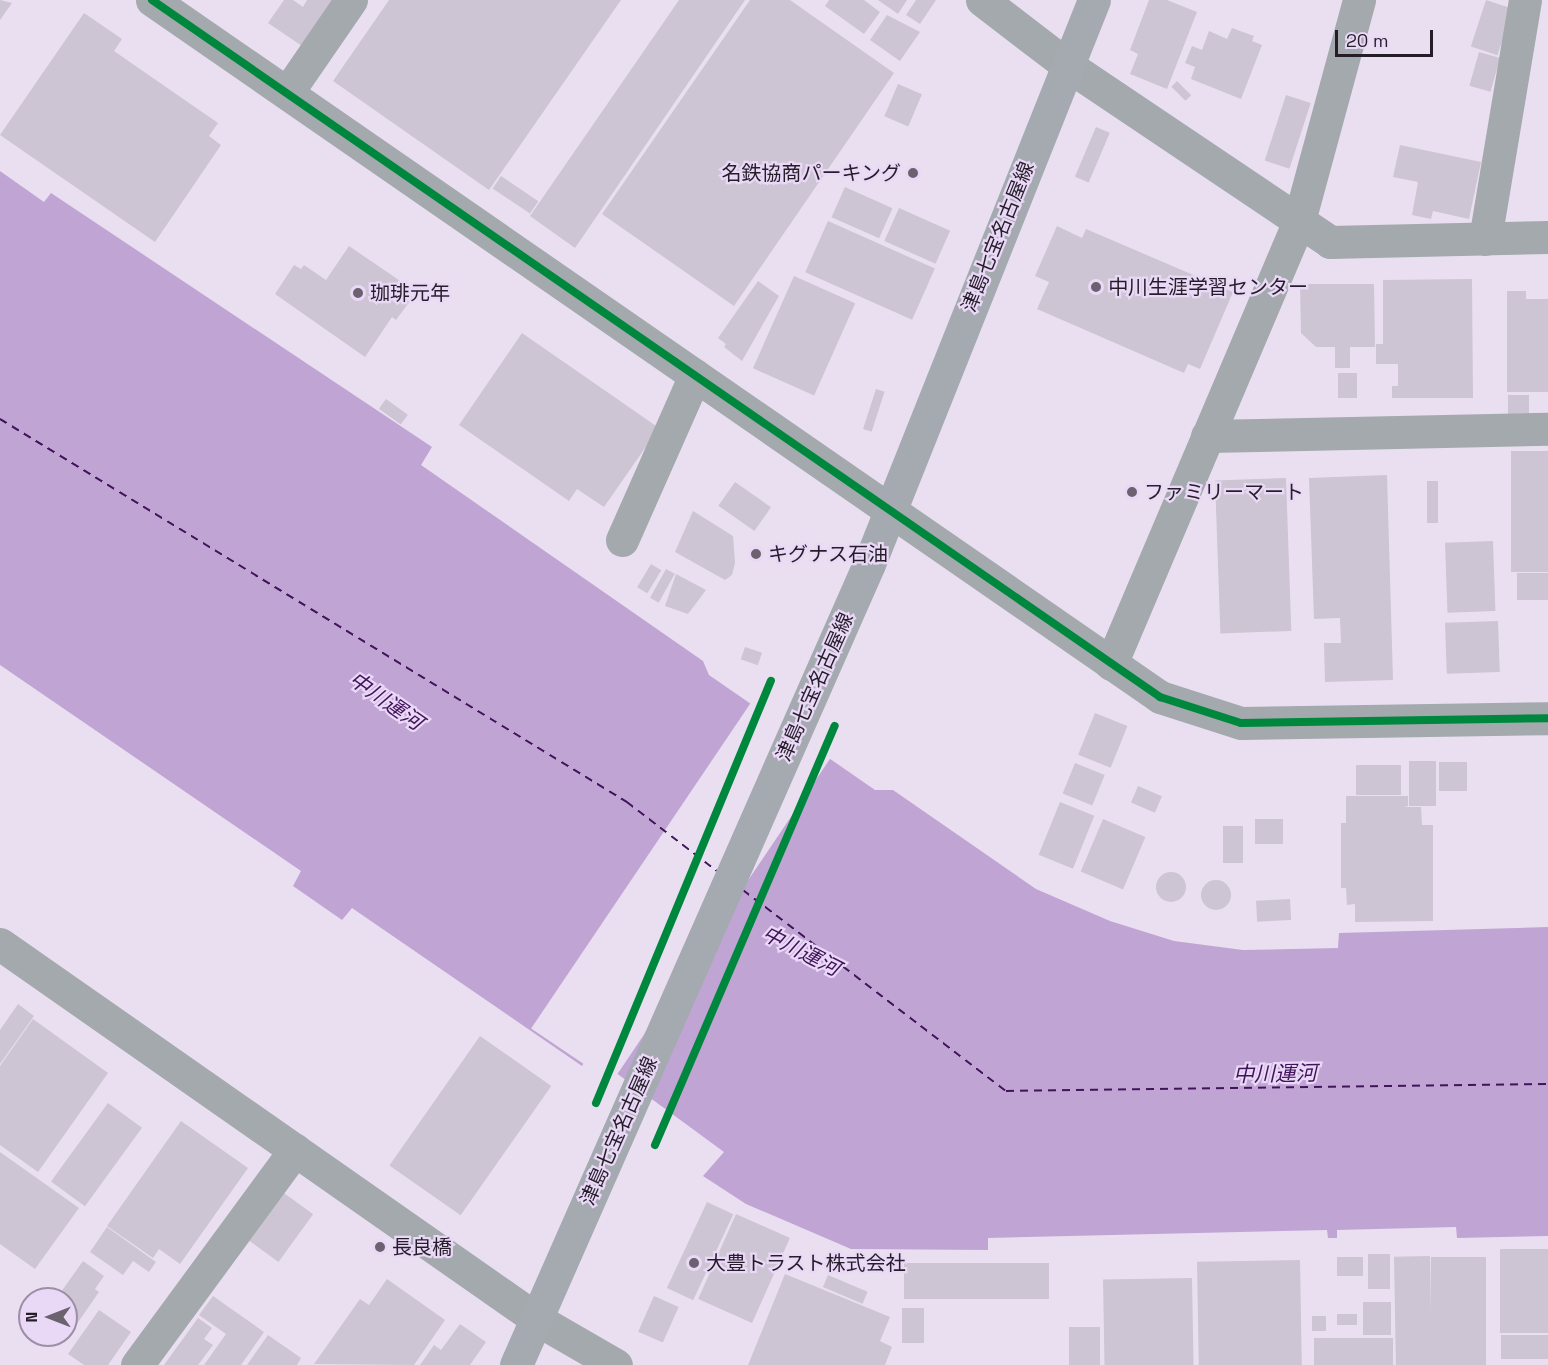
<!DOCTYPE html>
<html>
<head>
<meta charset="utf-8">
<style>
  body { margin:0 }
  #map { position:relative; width:1548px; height:1365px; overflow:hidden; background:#e9dff0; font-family:"Space Grotesk","Noto Sans JP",sans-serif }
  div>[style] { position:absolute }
  .water>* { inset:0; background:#c0a5d4 }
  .pier>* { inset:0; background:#e9dff0; transform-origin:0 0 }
  .ferry>* { height:1.5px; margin-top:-0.75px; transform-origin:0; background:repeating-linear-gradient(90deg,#41135a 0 8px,transparent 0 14px) }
  .building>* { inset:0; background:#cdc5d3; transform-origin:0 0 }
  .round { border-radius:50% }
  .minor>* { height:33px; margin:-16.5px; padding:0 16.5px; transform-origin:16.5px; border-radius:16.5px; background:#a3a9ad }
  .major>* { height:33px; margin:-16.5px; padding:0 16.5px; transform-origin:16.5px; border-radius:16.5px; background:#a5aab0 }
  .cycleway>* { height:8px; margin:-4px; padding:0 4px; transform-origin:4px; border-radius:4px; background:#00873e }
  .dots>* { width:16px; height:16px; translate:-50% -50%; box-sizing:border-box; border:3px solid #ead8f7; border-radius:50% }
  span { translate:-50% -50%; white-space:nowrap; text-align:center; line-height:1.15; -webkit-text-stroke:4.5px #ead8f7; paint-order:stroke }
  .poi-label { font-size:20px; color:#251e29 }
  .right { translate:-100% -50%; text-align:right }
  .left { translate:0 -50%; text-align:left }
  .street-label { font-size:20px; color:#251e29 }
  .water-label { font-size:21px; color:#41135a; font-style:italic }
  .north { position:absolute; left:18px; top:1287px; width:60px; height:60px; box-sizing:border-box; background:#ead8f7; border:2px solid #9b8ea5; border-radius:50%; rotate:270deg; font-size:16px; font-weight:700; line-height:24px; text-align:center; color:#251e29 }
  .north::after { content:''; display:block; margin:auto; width:21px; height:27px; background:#6a626f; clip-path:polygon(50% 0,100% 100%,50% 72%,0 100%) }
  .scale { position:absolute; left:1335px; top:30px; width:98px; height:27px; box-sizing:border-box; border:3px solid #251e29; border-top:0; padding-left:8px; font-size:18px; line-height:21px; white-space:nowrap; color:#251e29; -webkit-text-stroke:4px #ead8f7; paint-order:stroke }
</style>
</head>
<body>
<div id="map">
  <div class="water">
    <i style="clip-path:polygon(0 171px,44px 202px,51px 193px,432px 447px,421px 465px,703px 661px,709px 675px,875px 790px,893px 790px,1036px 889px,1110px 921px,1174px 941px,1243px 950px,1338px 948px,1339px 933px,1548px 927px,1548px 1236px,1457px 1238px,1456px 1227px,1337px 1230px,1337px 1238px,1328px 1238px,1327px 1230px,988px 1238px,988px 1250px,851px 1249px,746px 1204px,703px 1176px,724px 1152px,589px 1053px,582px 1066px,352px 908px,342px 920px,293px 886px,301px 871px,0 665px)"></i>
  </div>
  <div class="pier">
    <i style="left:752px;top:701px;width:97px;height:395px;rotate:34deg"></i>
  </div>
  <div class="ferry">
    <i style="left:0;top:419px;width:735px;rotate:31.42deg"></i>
    <i style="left:627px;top:802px;width:113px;rotate:37.5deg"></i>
    <i style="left:743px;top:890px;width:331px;rotate:37.4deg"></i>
    <i style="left:1006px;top:1091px;width:542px;rotate:-0.74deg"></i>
  </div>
  <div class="building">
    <i style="clip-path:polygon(0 0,12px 3px,0 20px)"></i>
    <i style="clip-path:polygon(284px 0,293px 0,303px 7px,307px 0,334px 0,302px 46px,268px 23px)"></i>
    <i style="clip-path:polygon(389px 0,621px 0,489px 190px,333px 81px)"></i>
    <i style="clip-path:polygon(679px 0,745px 0,575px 248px,530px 216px)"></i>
    <i style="clip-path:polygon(750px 0,790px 0,894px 73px,734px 306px,602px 214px)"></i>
    <i style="clip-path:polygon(829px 0,864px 0,880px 12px,864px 34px,825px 6px)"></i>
    <i style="clip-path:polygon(878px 0,907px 0,898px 14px)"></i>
    <i style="clip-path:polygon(916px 0,936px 0,920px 24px,906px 15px)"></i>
    <i style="clip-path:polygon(1149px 0,1167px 0,1197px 12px,1167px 89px,1130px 74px,1138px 54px,1130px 50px)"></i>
    <i style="left:1486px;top:0;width:28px;height:49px;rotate:18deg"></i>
    <i style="clip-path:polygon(84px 13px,122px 39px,114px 51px,218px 123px,209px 136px,221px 145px,155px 242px,0 135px)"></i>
    <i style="clip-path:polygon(887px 15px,920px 32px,900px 61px,870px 40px)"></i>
    <i style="clip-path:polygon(1232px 28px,1254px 36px,1252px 41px,1262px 45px,1241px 99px,1191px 79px,1195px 67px,1185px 63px,1192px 46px,1202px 50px,1209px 31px,1227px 39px)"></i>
    <i style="left:1479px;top:52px;width:22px;height:35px;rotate:16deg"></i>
    <i style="left:1177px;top:81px;width:20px;height:8px;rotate:45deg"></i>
    <i style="left:898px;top:84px;width:26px;height:35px;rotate:23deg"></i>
    <i style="left:1286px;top:95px;width:26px;height:69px;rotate:18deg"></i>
    <i style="left:1096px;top:127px;width:15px;height:54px;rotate:23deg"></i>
    <i style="clip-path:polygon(1400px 145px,1481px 162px,1469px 219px,1433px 211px,1431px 219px,1412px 215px,1418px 182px,1393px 177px)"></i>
    <i style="left:501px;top:176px;width:45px;height:15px;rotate:34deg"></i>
    <i style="left:845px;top:187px;width:52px;height:33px;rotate:24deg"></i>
    <i style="left:899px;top:208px;width:56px;height:36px;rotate:24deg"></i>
    <i style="left:828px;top:221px;width:117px;height:56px;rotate:24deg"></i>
    <i style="clip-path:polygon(1057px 226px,1082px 238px,1086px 229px,1233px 292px,1200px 369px,1188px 364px,1184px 373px,1037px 309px,1049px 282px,1035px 276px)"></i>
    <i style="clip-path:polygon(349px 246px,412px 289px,408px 294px,413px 297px,396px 320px,392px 317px,365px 357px,275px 294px,294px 265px,301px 269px,304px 265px,326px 280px)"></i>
    <i style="left:794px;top:276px;width:67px;height:101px;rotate:24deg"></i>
    <i style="clip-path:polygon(1472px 279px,1473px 398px,1392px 398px,1392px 386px,1398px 386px,1398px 364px,1376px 364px,1376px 344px,1383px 344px,1383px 280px)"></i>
    <i style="clip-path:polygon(758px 281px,779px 296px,742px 361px,724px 347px,726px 344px,718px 338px)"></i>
    <i style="clip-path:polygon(1300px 284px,1374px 284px,1375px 347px,1350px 347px,1350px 368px,1335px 368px,1335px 347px,1316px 347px,1301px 333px)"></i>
    <i style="clip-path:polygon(1507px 291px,1526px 291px,1526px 299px,1548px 299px,1548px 392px,1507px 392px)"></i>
    <i style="clip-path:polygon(522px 333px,659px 428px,604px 507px,577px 489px,569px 501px,459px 425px)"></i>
    <i style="left:1338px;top:373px;width:19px;height:25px"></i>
    <i style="left:876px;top:389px;width:9px;height:42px;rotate:18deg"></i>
    <i style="left:1508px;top:395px;width:21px;height:20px"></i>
    <i style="left:386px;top:399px;width:27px;height:12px;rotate:36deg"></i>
    <i style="left:1548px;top:451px;width:121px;height:37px;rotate:90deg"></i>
    <i style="clip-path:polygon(1387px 475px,1393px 680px,1325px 682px,1324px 643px,1341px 643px,1340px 618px,1314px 619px,1309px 478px)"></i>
    <i style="left:1286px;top:478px;width:153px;height:71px;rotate:88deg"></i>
    <i style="left:1427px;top:481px;width:11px;height:42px"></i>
    <i style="left:735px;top:482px;width:44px;height:29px;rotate:35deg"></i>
    <i style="clip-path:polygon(693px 511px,733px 536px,735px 563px,732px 575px,725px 580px,675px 552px)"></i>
    <i style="left:1493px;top:541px;width:70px;height:48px;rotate:88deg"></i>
    <i style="left:651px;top:564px;width:12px;height:27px;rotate:31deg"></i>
    <i style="left:666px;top:569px;width:10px;height:33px;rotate:29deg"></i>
    <i style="left:1548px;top:573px;width:27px;height:31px;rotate:90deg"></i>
    <i style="clip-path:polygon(676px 574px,706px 590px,688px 614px,665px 606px)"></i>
    <i style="left:1498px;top:621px;width:51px;height:53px;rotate:88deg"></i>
    <i style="left:745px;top:647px;width:18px;height:13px;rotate:19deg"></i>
    <i style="left:1095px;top:713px;width:35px;height:45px;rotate:22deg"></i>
    <i style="left:1409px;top:761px;width:27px;height:45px"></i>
    <i style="left:1439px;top:762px;width:28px;height:29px"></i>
    <i style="left:1075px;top:763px;width:32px;height:33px;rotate:22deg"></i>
    <i style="left:1401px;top:765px;width:30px;height:45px;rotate:90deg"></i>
    <i style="left:1138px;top:786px;width:26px;height:18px;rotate:23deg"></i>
    <i style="clip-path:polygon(1346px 796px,1408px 796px,1408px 806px,1404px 807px,1421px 807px,1422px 825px,1433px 825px,1433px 921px,1355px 922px,1355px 904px,1347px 905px,1346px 888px,1341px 888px,1341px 823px,1346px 823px)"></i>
    <i style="left:1060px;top:802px;width:37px;height:57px;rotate:22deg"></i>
    <i style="left:1103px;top:819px;width:46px;height:57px;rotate:23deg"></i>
    <i style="left:1255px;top:819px;width:28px;height:25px"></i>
    <i style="left:1223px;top:826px;width:20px;height:37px"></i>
    <i class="round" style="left:1156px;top:872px;width:30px;height:30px"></i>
    <i class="round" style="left:1201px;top:880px;width:30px;height:30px"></i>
    <i style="left:1290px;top:899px;width:21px;height:34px;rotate:87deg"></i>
    <i style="clip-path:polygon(18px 1004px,34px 1016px,0 1064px,0 1030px)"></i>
    <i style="clip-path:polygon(33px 1019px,108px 1073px,38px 1172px,0 1145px,0 1066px)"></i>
    <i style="left:480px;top:1036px;width:87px;height:158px;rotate:35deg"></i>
    <i style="left:108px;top:1103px;width:42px;height:97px;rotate:36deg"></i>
    <i style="clip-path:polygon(181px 1121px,248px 1168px,180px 1264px,159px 1249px,153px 1258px,107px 1226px)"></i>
    <i style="clip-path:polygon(0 1152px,79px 1208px,35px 1269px,0 1244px)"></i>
    <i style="left:284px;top:1193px;width:36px;height:59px;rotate:36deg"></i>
    <i style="left:707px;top:1202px;width:29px;height:95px;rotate:25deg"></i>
    <i style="left:736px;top:1214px;width:59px;height:93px;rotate:24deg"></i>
    <i style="clip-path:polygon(107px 1227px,156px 1262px,149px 1272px,133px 1261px,123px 1275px,90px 1252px)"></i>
    <i style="left:1548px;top:1249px;width:84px;height:48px;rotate:90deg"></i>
    <i style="left:1390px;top:1254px;width:35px;height:22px;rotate:90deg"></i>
    <i style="left:1430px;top:1256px;width:109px;height:36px;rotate:89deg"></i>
    <i style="left:1363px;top:1257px;width:19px;height:26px;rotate:90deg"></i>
    <i style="left:1431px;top:1257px;width:55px;height:108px"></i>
    <i style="left:1300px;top:1260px;width:105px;height:103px;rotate:89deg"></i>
    <i style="clip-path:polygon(83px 1261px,104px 1276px,95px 1289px,99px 1292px,72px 1331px,66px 1326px,66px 1299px,56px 1299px)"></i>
    <i style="left:1049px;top:1263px;width:36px;height:145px;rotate:90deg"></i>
    <i style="clip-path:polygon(785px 1274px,890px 1317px,880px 1341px,892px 1347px,885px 1365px,748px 1365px)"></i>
    <i style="left:828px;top:1275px;width:43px;height:13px;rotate:23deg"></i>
    <i style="left:1192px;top:1278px;width:87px;height:89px;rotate:89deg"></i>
    <i style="clip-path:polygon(387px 1279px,445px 1320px,414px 1365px,314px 1364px,360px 1299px,369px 1305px)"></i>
    <i style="clip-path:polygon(213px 1296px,264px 1332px,241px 1365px,204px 1365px,226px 1334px,199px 1315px)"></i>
    <i style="left:654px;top:1296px;width:27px;height:39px;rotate:24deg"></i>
    <i style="left:1391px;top:1302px;width:33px;height:28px;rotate:90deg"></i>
    <i style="left:924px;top:1308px;width:35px;height:22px;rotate:90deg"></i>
    <i style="clip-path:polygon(99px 1310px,131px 1332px,108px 1365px,84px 1365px,68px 1354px)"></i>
    <i style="left:1337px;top:1314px;width:20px;height:11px"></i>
    <i style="left:1312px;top:1316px;width:14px;height:15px"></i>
    <i style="clip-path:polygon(198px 1318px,212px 1328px,204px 1339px,213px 1345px,198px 1365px,164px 1365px)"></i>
    <i style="clip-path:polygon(460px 1324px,486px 1342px,470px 1365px,420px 1365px,434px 1345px,441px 1350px)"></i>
    <i style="left:1100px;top:1327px;width:38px;height:31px;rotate:90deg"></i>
    <i style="clip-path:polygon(268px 1335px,301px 1358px,297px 1365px,247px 1365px)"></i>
    <i style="left:1548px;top:1335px;width:24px;height:47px;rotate:90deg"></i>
    <i style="left:1393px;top:1338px;width:27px;height:79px;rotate:90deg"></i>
  </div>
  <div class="minor">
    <i style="left:152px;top:0;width:1226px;rotate:34.66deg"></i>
    <i style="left:1160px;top:697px;width:85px;rotate:17.8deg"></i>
    <i style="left:1241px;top:723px;width:307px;rotate:-0.9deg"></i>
    <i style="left:982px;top:0;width:107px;rotate:37.4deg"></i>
    <i style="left:1067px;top:65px;width:317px;rotate:33.9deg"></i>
    <i style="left:1330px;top:242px;width:218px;rotate:-1.3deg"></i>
    <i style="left:287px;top:93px;width:113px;rotate:-55.5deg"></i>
    <i style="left:1485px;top:239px;width:242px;rotate:-80.5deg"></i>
    <i style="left:1207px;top:436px;width:341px;rotate:-1.2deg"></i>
    <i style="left:622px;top:540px;width:180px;rotate:-66.1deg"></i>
    <i style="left:1111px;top:664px;width:481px;rotate:-67deg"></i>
    <i style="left:1299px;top:221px;width:229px;rotate:-74.8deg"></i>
    <i style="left:0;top:944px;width:656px;rotate:34.95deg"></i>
    <i style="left:538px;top:1320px;width:90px;rotate:30deg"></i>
    <i style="left:137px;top:1365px;width:267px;rotate:-53.7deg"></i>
  </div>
  <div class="major">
    <i style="left:516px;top:1365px;width:875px;rotate:-66.22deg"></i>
    <i style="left:869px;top:564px;width:607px;rotate:-68.25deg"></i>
  </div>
  <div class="cycleway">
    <i style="left:152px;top:0;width:1226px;rotate:34.66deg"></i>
    <i style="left:1160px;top:697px;width:85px;rotate:17.8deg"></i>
    <i style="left:1241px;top:723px;width:307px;rotate:-0.9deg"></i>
    <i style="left:596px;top:1103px;width:457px;rotate:-67.5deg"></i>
    <i style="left:655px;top:1145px;width:456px;rotate:-66.8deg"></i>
  </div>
  <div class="dots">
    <i style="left:913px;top:173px;background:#6a626f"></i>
    <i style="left:1096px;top:287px;background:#6a626f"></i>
    <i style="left:358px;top:293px;background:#6a626f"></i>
    <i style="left:1132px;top:492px;background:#6a626f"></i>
    <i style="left:756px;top:554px;background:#6a626f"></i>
    <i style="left:380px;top:1247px;background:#6a626f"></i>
    <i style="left:694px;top:1263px;background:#6a626f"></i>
  </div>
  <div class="poi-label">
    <span class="right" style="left:901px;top:173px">名鉄協商パーキング</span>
    <span class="left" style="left:1108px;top:287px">中川生涯学習センター</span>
    <span class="left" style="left:370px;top:293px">珈琲元年</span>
    <span class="left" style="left:1144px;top:492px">ファミリーマート</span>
    <span class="left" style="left:768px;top:554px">キグナス石油</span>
    <span class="left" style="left:392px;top:1247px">長良橋</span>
    <span class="left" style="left:706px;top:1263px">大豊トラスト株式会社</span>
  </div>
  <div class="street-label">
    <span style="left:998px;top:237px;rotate:-68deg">津島七宝名古屋線</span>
    <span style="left:815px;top:687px;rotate:-66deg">津島七宝名古屋線</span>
    <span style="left:619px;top:1131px;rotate:-66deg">津島七宝名古屋線</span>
  </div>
  <div class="water-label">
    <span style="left:386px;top:701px;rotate:35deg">中川運河</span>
    <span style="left:801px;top:951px;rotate:27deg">中川運河</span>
    <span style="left:1275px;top:1074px;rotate:-1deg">中川運河</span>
  </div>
  <div class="north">N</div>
  <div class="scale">20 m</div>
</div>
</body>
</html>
